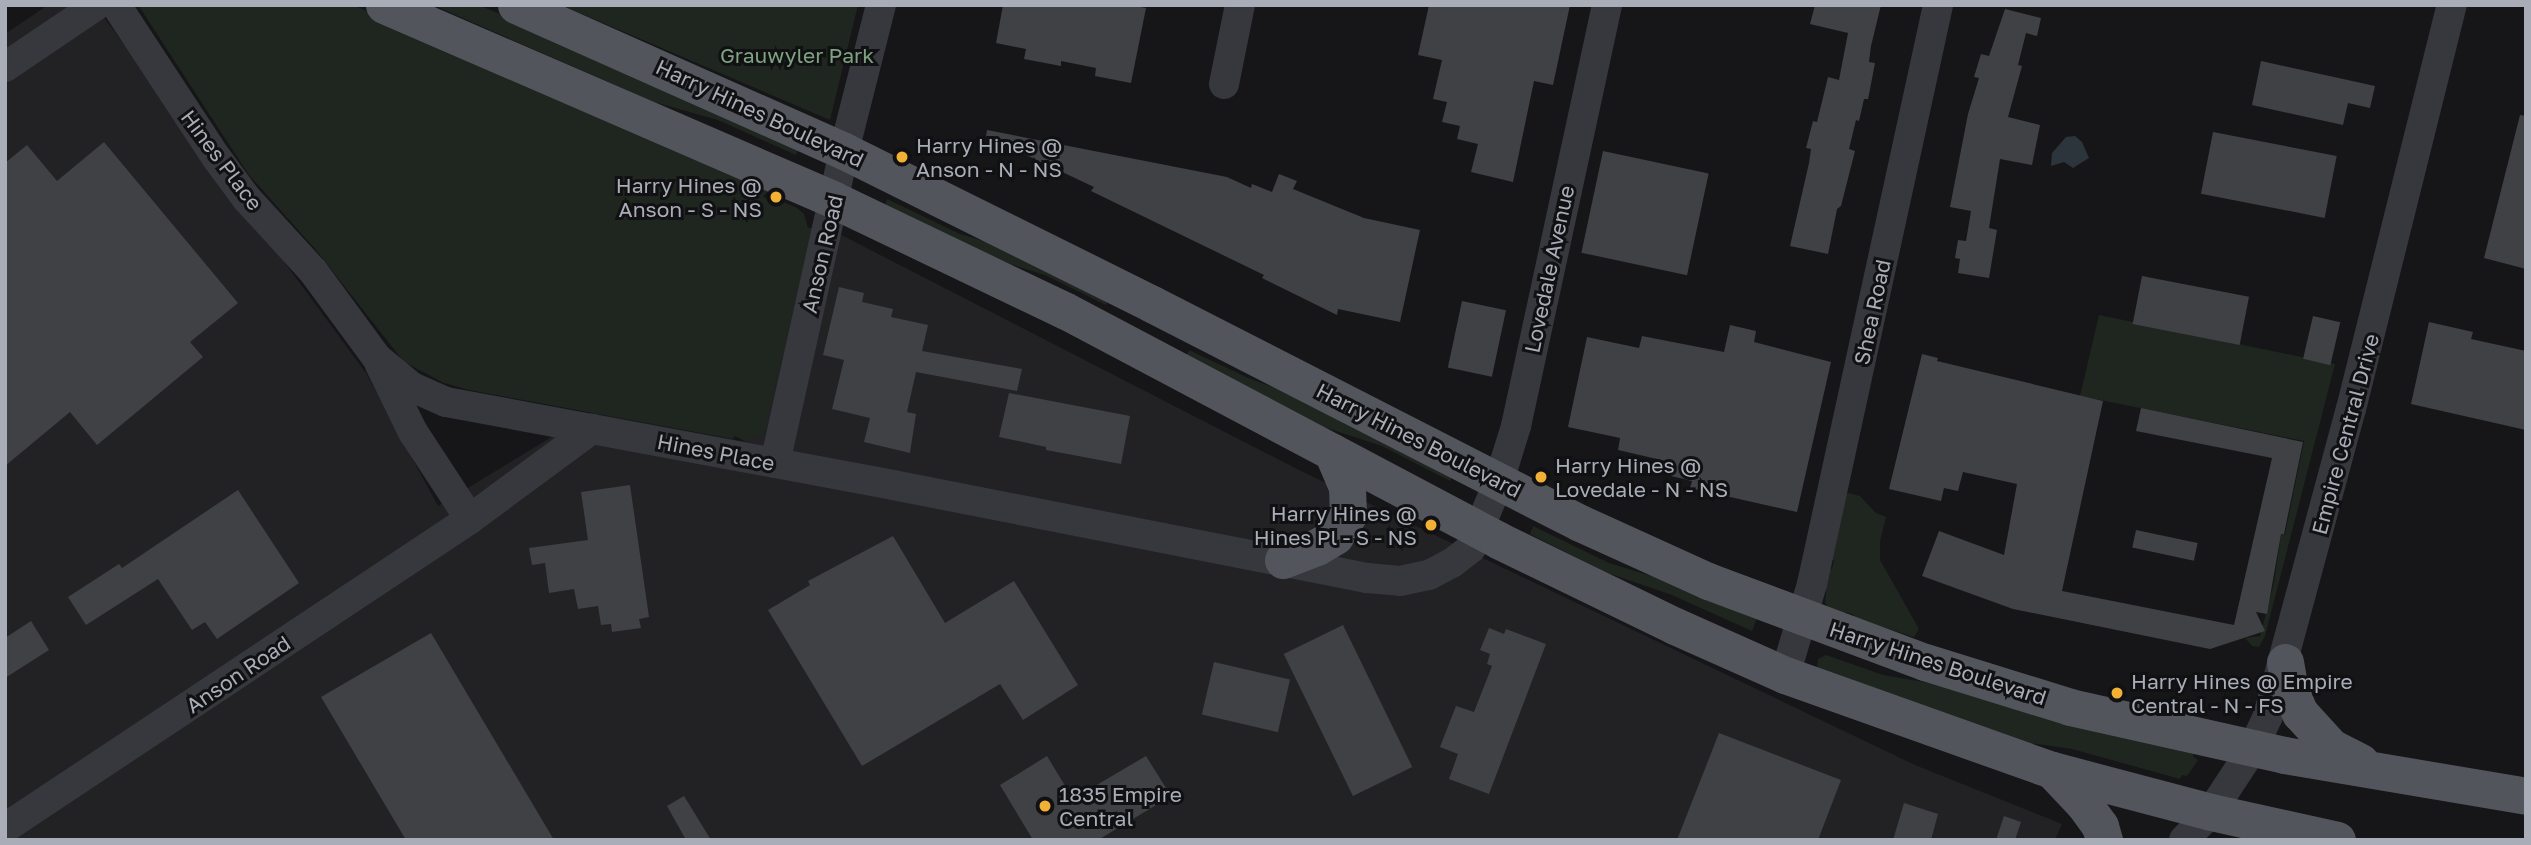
<!DOCTYPE html>
<html>
<head>
<meta charset="utf-8">
<style>
  body { margin:0 }
  #map { position:relative; width:2531px; height:845px; overflow:hidden; background:#161618; font-family:"Golos Text",sans-serif }
  div>[style] { position:absolute }
  .built>* { inset:0; background:#222225 }
  .green>* { inset:0; background:#1e261f }
  .water>* { inset:0; background:#2c353c }
  .building>* { inset:0; background:#404145; transform-origin:0 0 }
  .minor>* { height:30px; margin:-15px; padding:0 15px; transform-origin:15px; border-radius:15px; background:#37383d }
  .major>* { height:37px; margin:-18.5px; padding:0 18.5px; transform-origin:18.5px; border-radius:18.5px; background:#53555c }
  .dots>* { width:19px; height:19px; translate:-50% -50%; box-sizing:border-box; border:4px solid #111113; border-radius:50% }
  span { translate:-50% -50%; white-space:nowrap; text-align:center; line-height:1.15; -webkit-text-stroke:6px #111113; paint-order:stroke }
  .park-label { font-size:21px; color:#7fa381 }
  .street-label { font-size:21px; color:#a8adb8 }
  .poi-label { font-size:21px; color:#a8adb8 }
  .left { translate:0 -50%; text-align:left }
  .right { translate:-100% -50%; text-align:right }
  .frame { position:absolute; inset:0; border:7px solid #a8adb8; pointer-events:none }
</style>
</head>
<body>
<div id="map">
  <div class="built">
    <i style="clip-path:polygon(48px 5px,95px 5px,366px 373px,438px 506px,591px 413px,746px 442px,814px 221px,1299px 470px,1915px 765px,2062px 824px,2055px 840px,5px 840px,5px 34px)"></i>
  </div>
  <div class="green">
    <i style="clip-path:polygon(138px 5px,353px 5px,770px 190px,763px 196px,776px 206px,779px 200px,797px 208px,804px 214px,808px 228px,813px 228px,764px 433px,746px 442px,735px 436px,733px 439px,469px 390px,444px 383px,404px 362px,316px 250px,249px 175px)"></i>
    <i style="clip-path:polygon(433px 5px,479px 5px,799px 147px,796px 155px,718px 120px,654px 102px)"></i>
    <i style="clip-path:polygon(561px 5px,858px 5px,830px 120px)"></i>
    <i style="clip-path:polygon(887px 199px,960px 234px,1004px 247px,1110px 297px,1106px 305px,1045px 275px,1010px 264px,884px 207px)"></i>
    <i style="clip-path:polygon(2099px 315px,2335px 364px,2265px 636px,2259px 647px,2252px 646px,2245px 638px,2260px 636px,2274px 583px,2281px 534px,2285px 534px,2304px 441px,2080px 396px)"></i>
    <i style="clip-path:polygon(1189px 350px,1248px 378px,1284px 391px,1453px 474px,1450px 481px,1382px 446px,1321px 426px,1186px 357px)"></i>
    <i style="clip-path:polygon(1848px 493px,1860px 496px,1876px 513px,1886px 517px,1880px 541px,1880px 560px,1919px 629px,1914px 637px,1854px 618px,1854px 615px,1846px 612px,1845px 615px,1828px 607px,1825px 603px,1828px 569px,1832px 569px,1834px 560px,1830px 559px,1845px 495px)"></i>
    <i style="clip-path:polygon(1533px 526px,1609px 563px,1655px 577px,1757px 618px,1752px 631px,1672px 595px,1605px 572px,1530px 534px)"></i>
    <i style="clip-path:polygon(1826px 655px,1883px 675px,1941px 685px,2194px 752px,2193px 756px,2198px 760px,2187px 776px,2182px 775px,2180px 779px,2072px 749px,2031px 743px,1817px 668px,1818px 659px)"></i>
  </div>
  <div class="water">
    <i style="clip-path:polygon(2075px 136px,2082px 142px,2089px 158px,2073px 168px,2064px 162px,2051px 166px,2052px 153px,2066px 137px)"></i>
  </div>
  <div class="building">
    <i style="clip-path:polygon(1003px 5px,1130px 5px,1146px 8px,1131px 83px,1095px 76px,1096px 68px,1061px 61px,1061px 66px,1024px 59px,1026px 49px,996px 43px)"></i>
    <i style="clip-path:polygon(1429px 5px,1570px 5px,1553px 85px,1534px 81px,1513px 182px,1471px 172px,1478px 144px,1457px 139px,1460px 126px,1442px 122px,1447px 102px,1433px 99px,1442px 60px,1418px 55px)"></i>
    <i style="clip-path:polygon(1815px 5px,1881px 5px,1871px 46px,1869px 62px,1875px 63px,1870px 89px,1868px 99px,1864px 99px,1859px 121px,1856px 120px,1849px 149px,1855px 151px,1841px 206px,1837px 209px,1828px 254px,1790px 246px,1809px 163px,1811px 149px,1806px 148px,1813px 121px,1817px 122px,1828px 77px,1839px 80px,1848px 33px,1810px 24px)"></i>
    <i style="clip-path:polygon(2005px 9px,2041px 18px,2037px 36px,2026px 33px,2018px 65px,2022px 66px,2008px 117px,2040px 125px,2032px 165px,2000px 159px,1989px 228px,1997px 230px,1989px 278px,1958px 273px,1960px 259px,1955px 258px,1958px 240px,1966px 241px,1971px 211px,1950px 207px,1968px 114px,1979px 78px,1974px 77px,1981px 54px,1989px 56px)"></i>
    <i style="clip-path:polygon(2261px 61px,2375px 86px,2370px 108px,2348px 103px,2343px 125px,2252px 105px)"></i>
    <i style="clip-path:polygon(2520px 115px,2526px 116px,2526px 269px,2484px 258px)"></i>
    <i style="clip-path:polygon(987px 130px,1227px 177px,1251px 188px,1252px 184px,1272px 192px,1279px 174px,1297px 181px,1293px 189px,1364px 218px,1420px 230px,1400px 322px,1338px 309px,1337px 315px,1262px 278px,1264px 275px,1091px 191px,1094px 187px,986px 136px)"></i>
    <i style="left:2213px;top:132px;width:126px;height:63px;rotate:11deg"></i>
    <i style="clip-path:polygon(104px 142px,238px 303px,190px 342px,203px 357px,97px 445px,70px 412px,5px 466px,5px 163px,27px 145px,57px 181px)"></i>
    <i style="left:1603px;top:151px;width:108px;height:104px;rotate:12deg"></i>
    <i style="left:2142px;top:276px;width:109px;height:49px;rotate:11deg"></i>
    <i style="clip-path:polygon(839px 287px,864px 293px,862px 302px,893px 309px,891px 317px,928px 325px,922px 351px,1022px 369px,1017px 391px,916px 372px,907px 412px,916px 414px,910px 453px,864px 442px,870px 418px,832px 409px,844px 360px,823px 355px)"></i>
    <i style="left:1462px;top:301px;width:45px;height:68px;rotate:12deg"></i>
    <i style="left:2313px;top:316px;width:28px;height:44px;rotate:13deg"></i>
    <i style="clip-path:polygon(2429px 322px,2473px 332px,2471px 339px,2526px 351px,2526px 430px,2411px 404px)"></i>
    <i style="clip-path:polygon(1730px 325px,1756px 331px,1754px 342px,1831px 362px,1797px 512px,1690px 488px,1692px 481px,1667px 475px,1670px 462px,1618px 450px,1620px 438px,1568px 427px,1587px 337px,1639px 348px,1642px 336px,1724px 352px)"></i>
    <i style="clip-path:polygon(1922px 354px,1938px 358px,1937px 361px,2103px 401px,2062px 591px,2234px 625px,2272px 458px,2136px 431px,2141px 408px,2303px 442px,2284px 534px,2281px 534px,2267px 614px,2256px 612px,2265px 631px,2210px 649px,2013px 609px,1922px 576px,1939px 531px,2004px 555px,2017px 484px,1963px 472px,1958px 491px,1944px 488px,1941px 501px,1889px 489px)"></i>
    <i style="clip-path:polygon(1009px 393px,1130px 416px,1121px 464px,1046px 450px,1046px 447px,999px 437px)"></i>
    <i style="clip-path:polygon(630px 485px,649px 617px,639px 619px,641px 628px,612px 632px,611px 624px,601px 625px,598px 606px,578px 609px,574px 589px,549px 593px,545px 563px,532px 565px,529px 548px,588px 540px,581px 492px)"></i>
    <i style="clip-path:polygon(238px 490px,299px 583px,217px 639px,205px 622px,192px 630px,158px 579px,86px 625px,68px 597px,119px 564px,122px 568px)"></i>
    <i style="left:2136px;top:530px;width:63px;height:18px;rotate:12deg"></i>
    <i style="clip-path:polygon(893px 536px,945px 623px,1014px 581px,1078px 685px,1023px 720px,1000px 684px,862px 766px,768px 610px,810px 585px,808px 581px)"></i>
    <i style="clip-path:polygon(31px 621px,49px 650px,5px 678px,5px 638px)"></i>
    <i style="left:1343px;top:625px;width:158px;height:66px;rotate:64deg"></i>
    <i style="clip-path:polygon(1489px 628px,1504px 634px,1506px 629px,1546px 644px,1489px 794px,1449px 779px,1458px 754px,1440px 747px,1456px 706px,1474px 712px,1492px 666px,1487px 664px,1490px 654px,1480px 650px)"></i>
    <i style="clip-path:polygon(431px 633px,554px 840px,406px 840px,321px 697px)"></i>
    <i style="left:1214px;top:662px;width:78px;height:54px;rotate:13deg"></i>
    <i style="clip-path:polygon(1719px 733px,1841px 780px,1818px 840px,1677px 840px)"></i>
    <i style="clip-path:polygon(1047px 756px,1073px 799px,1146px 756px,1171px 796px,1098px 840px,1033px 840px,1000px 785px)"></i>
    <i style="clip-path:polygon(684px 796px,711px 840px,686px 840px,667px 806px)"></i>
    <i style="clip-path:polygon(1904px 803px,1938px 814px,1931px 840px,1893px 840px)"></i>
    <i style="clip-path:polygon(2004px 816px,2021px 822px,2015px 840px,1996px 840px)"></i>
  </div>
  <div class="minor">
    <i style="left:116px;top:5px;width:182px;rotate:56.7deg"></i>
    <i style="left:216px;top:157px;width:52px;rotate:53.6deg"></i>
    <i style="left:247px;top:199px;width:98px;rotate:47.5deg"></i>
    <i style="left:313px;top:271px;width:108px;rotate:53.7deg"></i>
    <i style="left:377px;top:358px;width:45px;rotate:39.6deg"></i>
    <i style="left:412px;top:387px;width:37px;rotate:24deg"></i>
    <i style="left:446px;top:402px;width:455px;rotate:10.5deg"></i>
    <i style="left:893px;top:485px;width:483px;rotate:11.1deg"></i>
    <i style="left:1367px;top:578px;width:33px;rotate:5deg"></i>
    <i style="left:1400px;top:581px;width:30px;rotate:-12deg"></i>
    <i style="left:1429px;top:575px;width:26px;rotate:-28deg"></i>
    <i style="left:1452px;top:563px;width:24px;rotate:-38deg"></i>
    <i style="left:1471px;top:548px;width:73px;rotate:-67.3deg"></i>
    <i style="left:1499px;top:481px;width:58px;rotate:-72.8deg"></i>
    <i style="left:1516px;top:426px;width:431px;rotate:-77.8deg"></i>
    <i style="left:5px;top:67px;width:111px;rotate:-34deg"></i>
    <i style="left:1224px;top:84px;width:81px;rotate:-78.6deg"></i>
    <i style="left:380px;top:365px;width:75px;rotate:63.8deg"></i>
    <i style="left:413px;top:432px;width:104px;rotate:56.8deg"></i>
    <i style="left:775px;top:463px;width:320px;rotate:-77.5deg"></i>
    <i style="left:844px;top:151px;width:151px;rotate:-75.8deg"></i>
    <i style="left:1785px;top:675px;width:95px;rotate:-73.5deg"></i>
    <i style="left:1812px;top:584px;width:593px;rotate:-77.72deg"></i>
    <i style="left:5px;top:828px;width:558px;rotate:-33.6deg"></i>
    <i style="left:470px;top:519px;width:152px;rotate:-36.4deg"></i>
    <i style="left:2184px;top:840px;width:39px;rotate:-46deg"></i>
    <i style="left:2211px;top:812px;width:77px;rotate:-56.7deg"></i>
    <i style="left:2253px;top:748px;width:35px;rotate:-65deg"></i>
    <i style="left:2268px;top:716px;width:318px;rotate:-74.9deg"></i>
    <i style="left:2351px;top:409px;width:416px;rotate:-76deg"></i>
  </div>
  <div class="major">
    <i style="left:384px;top:5px;width:490px;rotate:23.4deg"></i>
    <i style="left:834px;top:200px;width:257px;rotate:25.6deg"></i>
    <i style="left:1066px;top:311px;width:489px;rotate:27.9deg"></i>
    <i style="left:1498px;top:540px;width:197px;rotate:25.9deg"></i>
    <i style="left:1675px;top:626px;width:120px;rotate:24deg"></i>
    <i style="left:1785px;top:675px;width:283px;rotate:19.6deg"></i>
    <i style="left:2052px;top:770px;width:164px;rotate:14.8deg"></i>
    <i style="left:2211px;top:812px;width:129px;rotate:12.5deg"></i>
    <i style="left:516px;top:5px;width:359px;rotate:24deg"></i>
    <i style="left:844px;top:151px;width:344px;rotate:26.4deg"></i>
    <i style="left:1152px;top:304px;width:481px;rotate:27.1deg"></i>
    <i style="left:1580px;top:523px;width:141px;rotate:24.4deg"></i>
    <i style="left:1708px;top:581px;width:232px;rotate:20.5deg"></i>
    <i style="left:1925px;top:662px;width:152px;rotate:17.2deg"></i>
    <i style="left:2070px;top:707px;width:219px;rotate:12.6deg"></i>
    <i style="left:2284px;top:755px;width:245px;rotate:9.6deg"></i>
    <i style="left:1283px;top:560px;width:36px;rotate:-21deg"></i>
    <i style="left:1317px;top:547px;width:21px;rotate:-31deg"></i>
    <i style="left:1335px;top:536px;width:25px;rotate:-58deg"></i>
    <i style="left:1348px;top:515px;width:28px;rotate:-92deg"></i>
    <i style="left:1347px;top:487px;width:38px;rotate:-113deg"></i>
    <i style="left:2285px;top:662px;width:28px;rotate:80deg"></i>
    <i style="left:2290px;top:690px;width:25px;rotate:67deg"></i>
    <i style="left:2300px;top:713px;width:46px;rotate:47.6deg"></i>
    <i style="left:2331px;top:747px;width:33px;rotate:27deg"></i>
    <i style="left:2052px;top:770px;width:47px;rotate:46.7deg"></i>
    <i style="left:2084px;top:804px;width:27px;rotate:54deg"></i>
    <i style="left:2100px;top:826px;width:15px;rotate:74deg"></i>
  </div>
  <div class="dots">
    <i style="left:902px;top:157px;background:#f2b134"></i>
    <i style="left:776px;top:197px;background:#f2b134"></i>
    <i style="left:1541px;top:477px;background:#f2b134"></i>
    <i style="left:1431px;top:525px;background:#f2b134"></i>
    <i style="left:2117px;top:693px;background:#f2b134"></i>
    <i style="left:1045px;top:806px;background:#f2b134"></i>
  </div>
  <div class="park-label">
    <span style="left:797px;top:55px">Grauwyler Park</span>
  </div>
  <div class="street-label">
    <span style="left:760px;top:113px;rotate:25deg">Harry Hines Boulevard</span>
    <span style="left:222px;top:160px;rotate:53deg">Hines Place</span>
    <span style="left:822px;top:254px;rotate:-77deg">Anson Road</span>
    <span style="left:1549px;top:269px;rotate:-78deg">Lovedale Avenue</span>
    <span style="left:1872px;top:312px;rotate:-78deg">Shea Road</span>
    <span style="left:2345px;top:434px;rotate:-75deg">Empire Central Drive</span>
    <span style="left:1419px;top:440px;rotate:27deg">Harry Hines Boulevard</span>
    <span style="left:716px;top:452px;rotate:11deg">Hines Place</span>
    <span style="left:1938px;top:663px;rotate:18deg">Harry Hines Boulevard</span>
    <span style="left:238px;top:674px;rotate:-34deg">Anson Road</span>
  </div>
  <div class="poi-label">
    <span class="left" style="left:916px;top:157px">Harry Hines @<br>Anson - N - NS</span>
    <span class="right" style="left:762px;top:197px">Harry Hines @<br>Anson - S - NS</span>
    <span class="left" style="left:1555px;top:477px">Harry Hines @<br>Lovedale - N - NS</span>
    <span class="right" style="left:1417px;top:525px">Harry Hines @<br>Hines Pl - S - NS</span>
    <span class="left" style="left:2131px;top:693px">Harry Hines @ Empire<br>Central - N - FS</span>
    <span class="left" style="left:1059px;top:806px">1835 Empire<br>Central</span>
  </div>
  <div class="frame"></div>
</div>
</body>
</html>
